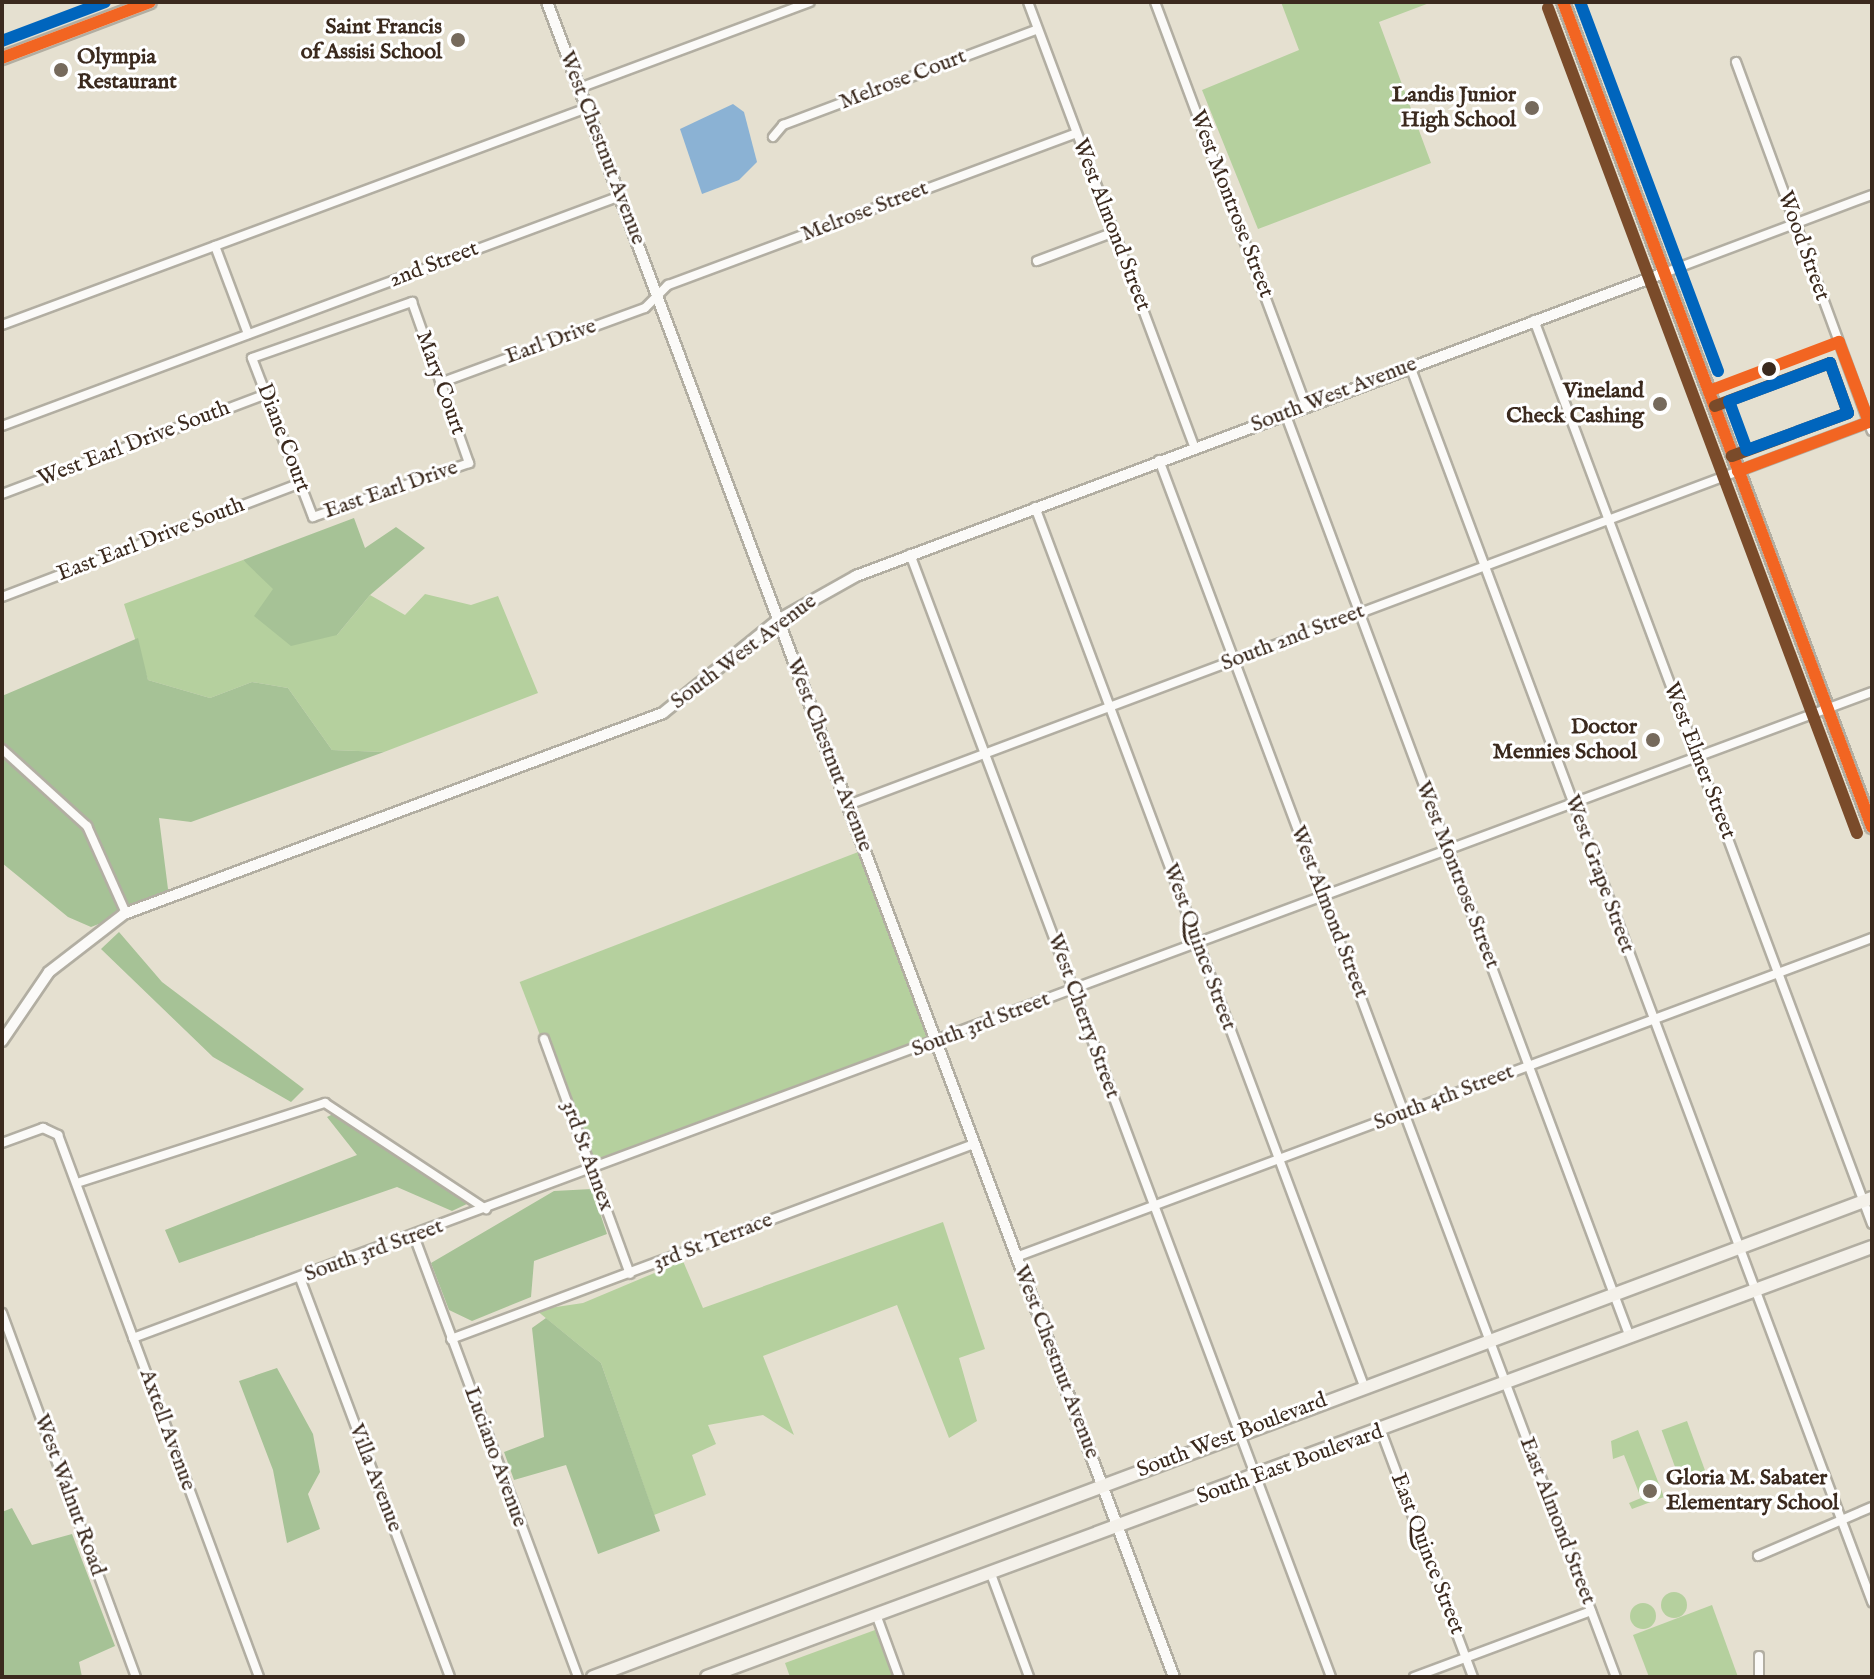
<!DOCTYPE html>
<html>
<head>
<meta charset="utf-8">
<style>
  body { margin:0 }
  #map { position:relative; width:1874px; height:1679px; overflow:hidden; background:#e5e0d0; font-family:"IM FELL English",serif }
  div>[style] { position:absolute }
  .green>* { inset:0; background:#b5d09e; transform-origin:0 0 }
  .round { border-radius:50% }
  .forest>* { inset:0; background:#a6c296 }
  .water>* { inset:0; background:#8bb2d4 }
  .roads { filter:drop-shadow(2px 0 #b2aea2) drop-shadow(-2px 0 #b2aea2) drop-shadow(0 2px #b2aea2) drop-shadow(0 -2px #b2aea2) }
  .minor>* { height:8px; margin:-4px; padding:0 4px; transform-origin:4px; border-radius:4px; background:#fbfaf8 }
  .tertiary>* { height:10px; margin:-5px; padding:0 5px; transform-origin:5px; border-radius:5px; background:#fbfaf8 }
  .secondary>* { height:12px; margin:-6px; padding:0 6px; transform-origin:6px; border-radius:6px; background:#f4f1ea }
  .primary>* { height:12px; margin:-6px; padding:0 6px; transform-origin:6px; border-radius:6px; background:#eae2d6 }
  .bus-1>* { height:12px; margin:-6px; padding:0 6px; transform-origin:6px; border-radius:6px; background:#f26522 }
  .bus-2>* { height:12px; margin:-6px; padding:0 6px; transform-origin:6px; border-radius:6px; background:#7a4b2a }
  .bus-3>* { height:12px; margin:-6px; padding:0 6px; transform-origin:6px; border-radius:6px; background:#0065bd }
  .dots>* { width:22px; height:22px; translate:-50% -50%; box-sizing:border-box; border:4px solid #fff; border-radius:50% }
  span { translate:-50% -50%; white-space:nowrap; text-align:center; line-height:1.15; -webkit-text-stroke:6px #fff; paint-order:stroke }
  .poi-label { font-size:22px; color:#3b2a1e; font-weight:700 }
  .right { translate:-100% -50%; text-align:right }
  .left { translate:0 -50%; text-align:left }
  .street-label { font-size:22px; color:#3b2a1e }
  .frame { position:absolute; inset:0; border:4px solid #3b2a1e; pointer-events:none }
</style>
</head>
<body>
<div id="map">
  <div class="green">
    <i style="clip-path:polygon(1281px 2px,1432px 2px,1379px 22px,1431px 163px,1258px 229px,1202px 90px,1299px 50px)"></i>
    <i style="clip-path:polygon(243px 560px,337px 635px,370px 595px,405px 615px,425px 594px,471px 605px,498px 596px,538px 693px,384px 752px,332px 750px,288px 688px,252px 682px,210px 698px,148px 680px,124px 604px)"></i>
    <i style="left:866px;top:849px;width:205px;height:371px;rotate:69deg"></i>
    <i style="clip-path:polygon(943px 1222px,985px 1349px,959px 1358px,977px 1421px,949px 1438px,897px 1305px,763px 1356px,794px 1435px,763px 1415px,708px 1425px,716px 1444px,692px 1455px,706px 1495px,654px 1515px,601px 1363px,536px 1310px,583px 1303px,683px 1261px,703px 1308px)"></i>
    <i style="left:1687px;top:1421px;width:56px;height:27px;rotate:70deg"></i>
    <i style="clip-path:polygon(1638px 1430px,1664px 1497px,1632px 1509px,1629px 1503px,1641px 1498px,1624px 1455px,1613px 1459px,1611px 1441px)"></i>
    <i class="round" style="left:1661px;top:1592px;width:26px;height:26px"></i>
    <i class="round" style="left:1630px;top:1603px;width:26px;height:26px"></i>
    <i style="clip-path:polygon(1712px 1605px,1738px 1677px,1649px 1677px,1633px 1635px)"></i>
    <i style="clip-path:polygon(875px 1630px,893px 1677px,790px 1677px,785px 1663px)"></i>
  </div>
  <div class="forest">
    <i style="clip-path:polygon(354px 518px,365px 548px,396px 527px,425px 548px,370px 595px,337px 635px,291px 646px,254px 616px,273px 589px,243px 560px)"></i>
    <i style="clip-path:polygon(138px 638px,148px 680px,210px 698px,252px 682px,288px 688px,332px 750px,384px 752px,191px 822px,159px 818px,169px 897px,91px 927px,68px 917px,2px 863px,2px 696px)"></i>
    <i style="clip-path:polygon(119px 932px,162px 982px,304px 1089px,291px 1102px,213px 1057px,101px 949px)"></i>
    <i style="clip-path:polygon(337px 1112px,469px 1203px,452px 1211px,397px 1187px,179px 1263px,165px 1230px,357px 1155px,327px 1117px)"></i>
    <i style="clip-path:polygon(592px 1189px,607px 1234px,534px 1261px,531px 1297px,472px 1321px,449px 1310px,431px 1263px,554px 1191px)"></i>
    <i style="clip-path:polygon(546px 1318px,601px 1363px,660px 1531px,598px 1554px,566px 1465px,514px 1480px,504px 1452px,544px 1437px,532px 1328px)"></i>
    <i style="clip-path:polygon(277px 1368px,313px 1434px,320px 1472px,308px 1494px,320px 1529px,287px 1543px,273px 1470px,239px 1381px)"></i>
    <i style="clip-path:polygon(12px 1508px,32px 1545px,72px 1534px,115px 1646px,79px 1662px,82px 1677px,2px 1677px,2px 1512px)"></i>
  </div>
  <div class="water">
    <i style="clip-path:polygon(733px 104px,744px 112px,757px 162px,739px 180px,702px 194px,680px 129px)"></i>
  </div>
  <div class="roads">
    <div class="minor">
      <i style="left:1028px;top:2px;width:475px;rotate:69.5deg"></i>
      <i style="left:1155px;top:2px;width:430px;rotate:69.5deg"></i>
      <i style="left:1736px;top:62px;width:393px;rotate:69.8deg"></i>
      <i style="left:579px;top:88px;width:246px;rotate:-20.4deg"></i>
      <i style="left:773px;top:137px;width:16px;rotate:-50deg"></i>
      <i style="left:783px;top:125px;width:272px;rotate:-20.6deg"></i>
      <i style="left:215px;top:246px;width:94px;rotate:69.4deg"></i>
      <i style="left:1037px;top:261px;width:82px;rotate:-20.6deg"></i>
      <i style="left:1664px;top:273px;width:222px;rotate:-20.6deg"></i>
      <i style="left:412px;top:302px;width:171px;rotate:70.5deg"></i>
      <i style="left:469px;top:463px;width:165px;rotate:160.9deg"></i>
      <i style="left:313px;top:517px;width:170px;rotate:-111deg"></i>
      <i style="left:252px;top:358px;width:170px;rotate:-19.3deg"></i>
      <i style="left:1534px;top:320px;width:965px;rotate:69.5deg"></i>
      <i style="left:2px;top:325px;width:624px;rotate:-20.35deg"></i>
      <i style="left:1410px;top:366px;width:1320px;rotate:69.5deg"></i>
      <i style="left:440px;top:383px;width:218px;rotate:-20.1deg"></i>
      <i style="left:645px;top:308px;width:33px;rotate:-45deg"></i>
      <i style="left:668px;top:285px;width:435px;rotate:-20.4deg"></i>
      <i style="left:1285px;top:413px;width:986px;rotate:69.53deg"></i>
      <i style="left:2px;top:426px;width:659px;rotate:-20.41deg"></i>
      <i style="left:1159px;top:460px;width:1300px;rotate:69.42deg"></i>
      <i style="left:2px;top:494px;width:282px;rotate:-20.7deg"></i>
      <i style="left:1035px;top:507px;width:939px;rotate:69.48deg"></i>
      <i style="left:910px;top:554px;width:1199px;rotate:69.45deg"></i>
      <i style="left:2px;top:597px;width:319px;rotate:-20.9deg"></i>
      <i style="left:2px;top:749px;width:115px;rotate:42.2deg"></i>
      <i style="left:87px;top:826px;width:95px;rotate:65.9deg"></i>
      <i style="left:848px;top:805px;width:1094px;rotate:-20.56deg"></i>
      <i style="left:544px;top:1039px;width:250px;rotate:69.9deg"></i>
      <i style="left:2px;top:1143px;width:44px;rotate:-20.1deg"></i>
      <i style="left:43px;top:1128px;width:17px;rotate:25deg"></i>
      <i style="left:58px;top:1135px;width:578px;rotate:69.65deg"></i>
      <i style="left:77px;top:1183px;width:261px;rotate:-17.9deg"></i>
      <i style="left:325px;top:1103px;width:193px;rotate:33.4deg"></i>
      <i style="left:414px;top:1236px;width:471px;rotate:69.6deg"></i>
      <i style="left:1016px;top:1257px;width:914px;rotate:-20.44deg"></i>
      <i style="left:300px;top:1278px;width:426px;rotate:69.4deg"></i>
      <i style="left:2px;top:1313px;width:388px;rotate:69.8deg"></i>
      <i style="left:133px;top:1338px;width:1855px;rotate:-20.38deg"></i>
      <i style="left:451px;top:1339px;width:558px;rotate:-20.45deg"></i>
      <i style="left:1381px;top:1431px;width:263px;rotate:69.5deg"></i>
      <i style="left:1758px;top:1556px;width:124px;rotate:-23.3deg"></i>
      <i style="left:991px;top:1574px;width:110px;rotate:69.7deg"></i>
      <i style="left:877px;top:1617px;width:64px;rotate:69.9deg"></i>
      <i style="left:1759px;top:1656px;width:21px;rotate:90deg"></i>
      <i style="left:1414px;top:1677px;width:189px;rotate:-20.4deg"></i>
    </div>
    <div class="tertiary">
      <i style="left:547px;top:2px;width:1789px;rotate:69.48deg"></i>
      <i style="left:2px;top:1041px;width:83px;rotate:-55.7deg"></i>
      <i style="left:49px;top:972px;width:95px;rotate:-37.7deg"></i>
      <i style="left:124px;top:914px;width:575px;rotate:-20.45deg"></i>
      <i style="left:663px;top:713px;width:148px;rotate:-39deg"></i>
      <i style="left:778px;top:620px;width:90px;rotate:-29.4deg"></i>
      <i style="left:856px;top:576px;width:863px;rotate:-20.56deg"></i>
    </div>
    <div class="secondary">
      <i style="left:593px;top:1677px;width:1366px;rotate:-20.53deg"></i>
      <i style="left:707px;top:1677px;width:1242px;rotate:-20.26deg"></i>
    </div>
    <div class="primary">
      <i style="left:1563px;top:2px;width:881px;rotate:69.47deg"></i>
      <i style="left:2px;top:58px;width:158px;rotate:-20.7deg"></i>
    </div>
  </div>
  <div class="bus-1">
    <i style="left:1563px;top:2px;width:881px;rotate:69.47deg"></i>
    <i style="left:2px;top:58px;width:158px;rotate:-20.7deg"></i>
    <i style="left:1709px;top:391px;width:139px;rotate:-20.7deg"></i>
    <i style="left:1839px;top:342px;width:85px;rotate:69.4deg"></i>
    <i style="left:1869px;top:422px;width:140px;rotate:159.5deg"></i>
  </div>
  <div class="bus-2">
    <i style="left:1548px;top:8px;width:881px;rotate:69.47deg"></i>
    <i style="left:1715px;top:406px;width:123px;rotate:-20.5deg"></i>
    <i style="left:1830px;top:363px;width:53px;rotate:70.2deg"></i>
    <i style="left:1848px;top:413px;width:124px;rotate:159.7deg"></i>
  </div>
  <div class="bus-3">
    <i style="left:1580px;top:2px;width:394px;rotate:69.5deg"></i>
    <i style="left:2px;top:41px;width:110px;rotate:-20.7deg"></i>
    <i style="left:1830px;top:363px;width:53px;rotate:70.2deg"></i>
    <i style="left:1848px;top:413px;width:108px;rotate:159.9deg"></i>
    <i style="left:1747px;top:450px;width:52px;rotate:-110.2deg"></i>
    <i style="left:1729px;top:401px;width:108px;rotate:-20.6deg"></i>
  </div>
  <div class="dots">
    <i style="left:458px;top:40px;background:#766a5c"></i>
    <i style="left:61px;top:70px;background:#766a5c"></i>
    <i style="left:1532px;top:108px;background:#766a5c"></i>
    <i style="left:1769px;top:369px;background:#3b2a1e"></i>
    <i style="left:1660px;top:404px;background:#766a5c"></i>
    <i style="left:1653px;top:740px;background:#766a5c"></i>
    <i style="left:1650px;top:1491px;background:#766a5c"></i>
  </div>
  <div class="poi-label">
    <span class="right" style="left:442px;top:40px">Saint Francis<br>of Assisi School</span>
    <span class="left" style="left:77px;top:70px">Olympia<br>Restaurant</span>
    <span class="right" style="left:1516px;top:108px">Landis Junior<br>High School</span>
    <span class="right" style="left:1644px;top:404px">Vineland<br>Check Cashing</span>
    <span class="right" style="left:1637px;top:740px">Doctor<br>Mennies School</span>
    <span class="left" style="left:1666px;top:1491px">Gloria M. Sabater<br>Elementary School</span>
  </div>
  <div class="street-label">
    <span style="left:903px;top:80px;rotate:-21deg">Melrose Court</span>
    <span style="left:602px;top:148px;rotate:69deg">West Chestnut Avenue</span>
    <span style="left:1231px;top:204px;rotate:69deg">West Montrose Street</span>
    <span style="left:865px;top:212px;rotate:-21deg">Melrose Street</span>
    <span style="left:1111px;top:225px;rotate:69deg">West Almond Street</span>
    <span style="left:1803px;top:246px;rotate:70deg">Wood Street</span>
    <span style="left:434px;top:265px;rotate:-21deg">2nd Street</span>
    <span style="left:551px;top:342px;rotate:-20deg">Earl Drive</span>
    <span style="left:440px;top:383px;rotate:70deg">Mary Court</span>
    <span style="left:1334px;top:395px;rotate:-21deg">South West Avenue</span>
    <span style="left:283px;top:438px;rotate:69deg">Diane Court</span>
    <span style="left:134px;top:444px;rotate:-21deg">West Earl Drive South</span>
    <span style="left:391px;top:490px;rotate:-19deg">East Earl Drive</span>
    <span style="left:151px;top:540px;rotate:-21deg">East Earl Drive South</span>
    <span style="left:1293px;top:638px;rotate:-21deg">South 2nd Street</span>
    <span style="left:744px;top:652px;rotate:-37deg">South West Avenue</span>
    <span style="left:829px;top:755px;rotate:69deg">West Chestnut Avenue</span>
    <span style="left:1699px;top:761px;rotate:69deg">West Elmer Street</span>
    <span style="left:1599px;top:874px;rotate:70deg">West Grape Street</span>
    <span style="left:1457px;top:875px;rotate:69deg">West Montrose Street</span>
    <span style="left:1329px;top:912px;rotate:69deg">West Almond Street</span>
    <span style="left:1199px;top:947px;rotate:70deg">West Quince Street</span>
    <span style="left:1083px;top:1016px;rotate:70deg">West Cherry Street</span>
    <span style="left:981px;top:1025px;rotate:-21deg">South 3rd Street</span>
    <span style="left:1444px;top:1098px;rotate:-21deg">South 4th Street</span>
    <span style="left:587px;top:1156px;rotate:70deg">3rd St Annex</span>
    <span style="left:713px;top:1242px;rotate:-21deg">3rd St Terrace</span>
    <span style="left:374px;top:1251px;rotate:-20deg">South 3rd Street</span>
    <span style="left:1056px;top:1362px;rotate:69deg">West Chestnut Avenue</span>
    <span style="left:167px;top:1430px;rotate:70deg">Axtell Avenue</span>
    <span style="left:1232px;top:1436px;rotate:-21deg">South West Boulevard</span>
    <span style="left:495px;top:1457px;rotate:70deg">Luciano Avenue</span>
    <span style="left:1290px;top:1465px;rotate:-20deg">South East Boulevard</span>
    <span style="left:375px;top:1478px;rotate:69deg">Villa Avenue</span>
    <span style="left:69px;top:1495px;rotate:70deg">West Walnut Road</span>
    <span style="left:1557px;top:1521px;rotate:69deg">East Almond Street</span>
    <span style="left:1427px;top:1554px;rotate:69deg">East Quince Street</span>
  </div>
  <div class="frame"></div>
</div>
</body>
</html>
